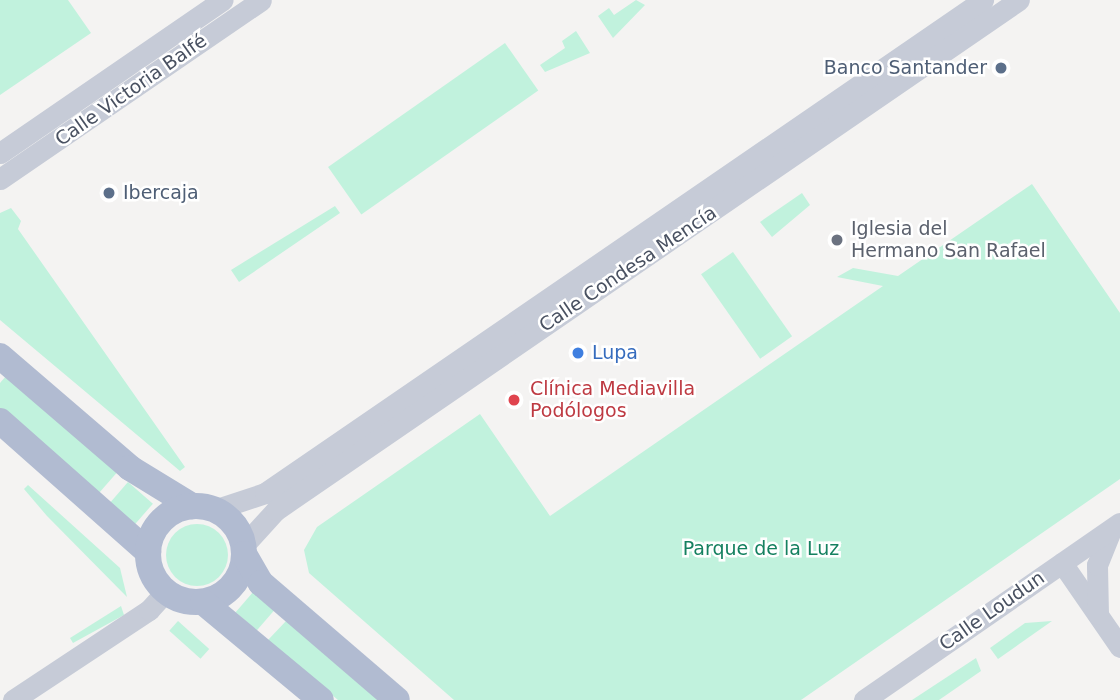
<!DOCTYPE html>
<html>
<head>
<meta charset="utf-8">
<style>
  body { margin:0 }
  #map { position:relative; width:1120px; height:700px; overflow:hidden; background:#f4f3f2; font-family:"DejaVu Sans",sans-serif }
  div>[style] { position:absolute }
  .green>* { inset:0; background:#c1f2dd; transform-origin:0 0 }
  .round { border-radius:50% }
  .minor>* { height:21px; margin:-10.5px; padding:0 10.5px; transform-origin:10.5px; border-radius:10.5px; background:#c6cbd7 }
  .major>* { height:26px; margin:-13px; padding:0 13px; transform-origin:13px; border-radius:13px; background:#b1bbd1 }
  .major>.ring { margin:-13px; padding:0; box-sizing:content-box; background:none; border:26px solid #b1bbd1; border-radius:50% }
  .dots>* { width:19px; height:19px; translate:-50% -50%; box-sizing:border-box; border:4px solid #fff; border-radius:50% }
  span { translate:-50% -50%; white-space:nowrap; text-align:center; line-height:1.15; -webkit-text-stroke:5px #fff; paint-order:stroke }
  .service-label { font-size:19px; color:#4e5e75 }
  .right { translate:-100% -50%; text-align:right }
  .left { translate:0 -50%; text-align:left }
  .street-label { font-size:19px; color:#495161 }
  .worship-label { font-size:19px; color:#5b616d }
  .shop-label { font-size:19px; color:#366cbe }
  .health-label { font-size:19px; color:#be3a42 }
  .park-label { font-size:19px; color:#158160 }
</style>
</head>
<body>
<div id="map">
  <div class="green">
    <i style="clip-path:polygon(0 0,68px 0,91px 33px,0 95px)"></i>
    <i style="clip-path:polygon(636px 0,645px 5px,613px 38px,598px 16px,609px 8px,614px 15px)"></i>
    <i style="clip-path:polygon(576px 31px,590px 53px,545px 72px,540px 65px,565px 48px,562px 41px)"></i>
    <i style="left:505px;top:43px;width:58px;height:216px;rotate:55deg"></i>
    <i style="clip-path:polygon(1032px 184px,1120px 313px,1120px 479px,801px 700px,454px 700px,309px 573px,304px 550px,317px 527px,480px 414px,550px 516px,883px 286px,837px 277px,853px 268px,898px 276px)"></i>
    <i style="clip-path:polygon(802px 193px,810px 205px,772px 237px,760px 222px)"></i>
    <i style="clip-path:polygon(335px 206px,340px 213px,239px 282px,231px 270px)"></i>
    <i style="clip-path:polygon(11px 208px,21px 221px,18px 229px,185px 467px,180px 471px,0 320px,0 213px)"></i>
    <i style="left:733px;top:252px;width:103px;height:39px;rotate:55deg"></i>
    <i style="left:6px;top:376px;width:147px;height:33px;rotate:41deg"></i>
    <i style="left:128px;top:482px;width:33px;height:28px;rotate:41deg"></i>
    <i style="clip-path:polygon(28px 485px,120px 568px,127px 597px,47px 516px,24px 489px)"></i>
    <i class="round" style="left:166px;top:524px;width:62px;height:62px"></i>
    <i style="left:254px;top:591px;width:28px;height:28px;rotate:41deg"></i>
    <i style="clip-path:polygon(121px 606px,124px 615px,73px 643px,70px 638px)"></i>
    <i style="clip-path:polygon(287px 620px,380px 700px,338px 700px,268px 640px)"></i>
    <i style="left:178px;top:621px;width:42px;height:13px;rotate:42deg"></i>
    <i style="clip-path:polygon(1052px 621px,998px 659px,990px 648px,1025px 623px)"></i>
    <i style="clip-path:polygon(976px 658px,981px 671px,939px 700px,912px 700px)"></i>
  </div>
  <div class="minor">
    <i style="left:0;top:153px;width:270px;rotate:-34.5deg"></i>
    <i style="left:0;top:179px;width:316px;rotate:-34.4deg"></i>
    <i style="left:214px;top:510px;width:54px;rotate:-18.4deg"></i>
    <i style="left:265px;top:493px;width:871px;rotate:-34.47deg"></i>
    <i style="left:244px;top:545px;width:47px;rotate:-47.6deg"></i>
    <i style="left:276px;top:510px;width:901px;rotate:-34.47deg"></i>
    <i style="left:1062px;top:563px;width:102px;rotate:55.4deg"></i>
    <i style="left:1098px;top:614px;width:49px;rotate:-91.2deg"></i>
    <i style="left:1097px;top:565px;width:38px;rotate:-68deg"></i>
    <i style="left:13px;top:700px;width:163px;rotate:-33.5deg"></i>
    <i style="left:149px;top:610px;width:24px;rotate:-48deg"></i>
    <i style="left:864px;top:700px;width:311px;rotate:-34.7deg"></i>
  </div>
  <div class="major">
    <i style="left:0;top:356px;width:172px;rotate:40.7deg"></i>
    <i style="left:130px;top:468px;width:73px;rotate:31.5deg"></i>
    <i style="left:0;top:421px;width:198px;rotate:41.5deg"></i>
    <i class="ring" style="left:148px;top:506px;width:70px;height:70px"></i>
    <i style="left:244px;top:554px;width:34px;rotate:60deg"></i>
    <i style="left:261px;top:583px;width:179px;rotate:40.7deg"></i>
    <i style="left:203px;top:602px;width:153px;rotate:39.7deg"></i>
  </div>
  <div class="dots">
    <i style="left:1001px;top:68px;background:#5c6f8a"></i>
    <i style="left:109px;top:193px;background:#5c6f8a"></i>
    <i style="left:837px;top:240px;background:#6b7280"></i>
    <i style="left:578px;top:353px;background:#3f7fe0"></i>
    <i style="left:514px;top:400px;background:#e0444e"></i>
  </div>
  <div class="service-label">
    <span class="right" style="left:987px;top:68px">Banco Santander</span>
    <span class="left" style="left:123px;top:193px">Ibercaja</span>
  </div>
  <div class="street-label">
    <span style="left:131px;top:90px;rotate:-35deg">Calle Victoria Balfé</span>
    <span style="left:628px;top:269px;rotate:-34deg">Calle Condesa Mencía</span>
    <span style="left:992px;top:611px;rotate:-35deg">Calle Loudun</span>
  </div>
  <div class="worship-label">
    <span class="left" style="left:851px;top:240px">Iglesia del<br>Hermano San Rafael</span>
  </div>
  <div class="shop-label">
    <span class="left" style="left:592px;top:353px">Lupa</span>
  </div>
  <div class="health-label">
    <span class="left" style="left:530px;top:400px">Clínica Mediavilla<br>Podólogos</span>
  </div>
  <div class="park-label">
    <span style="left:761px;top:549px">Parque de la Luz</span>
  </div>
</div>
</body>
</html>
